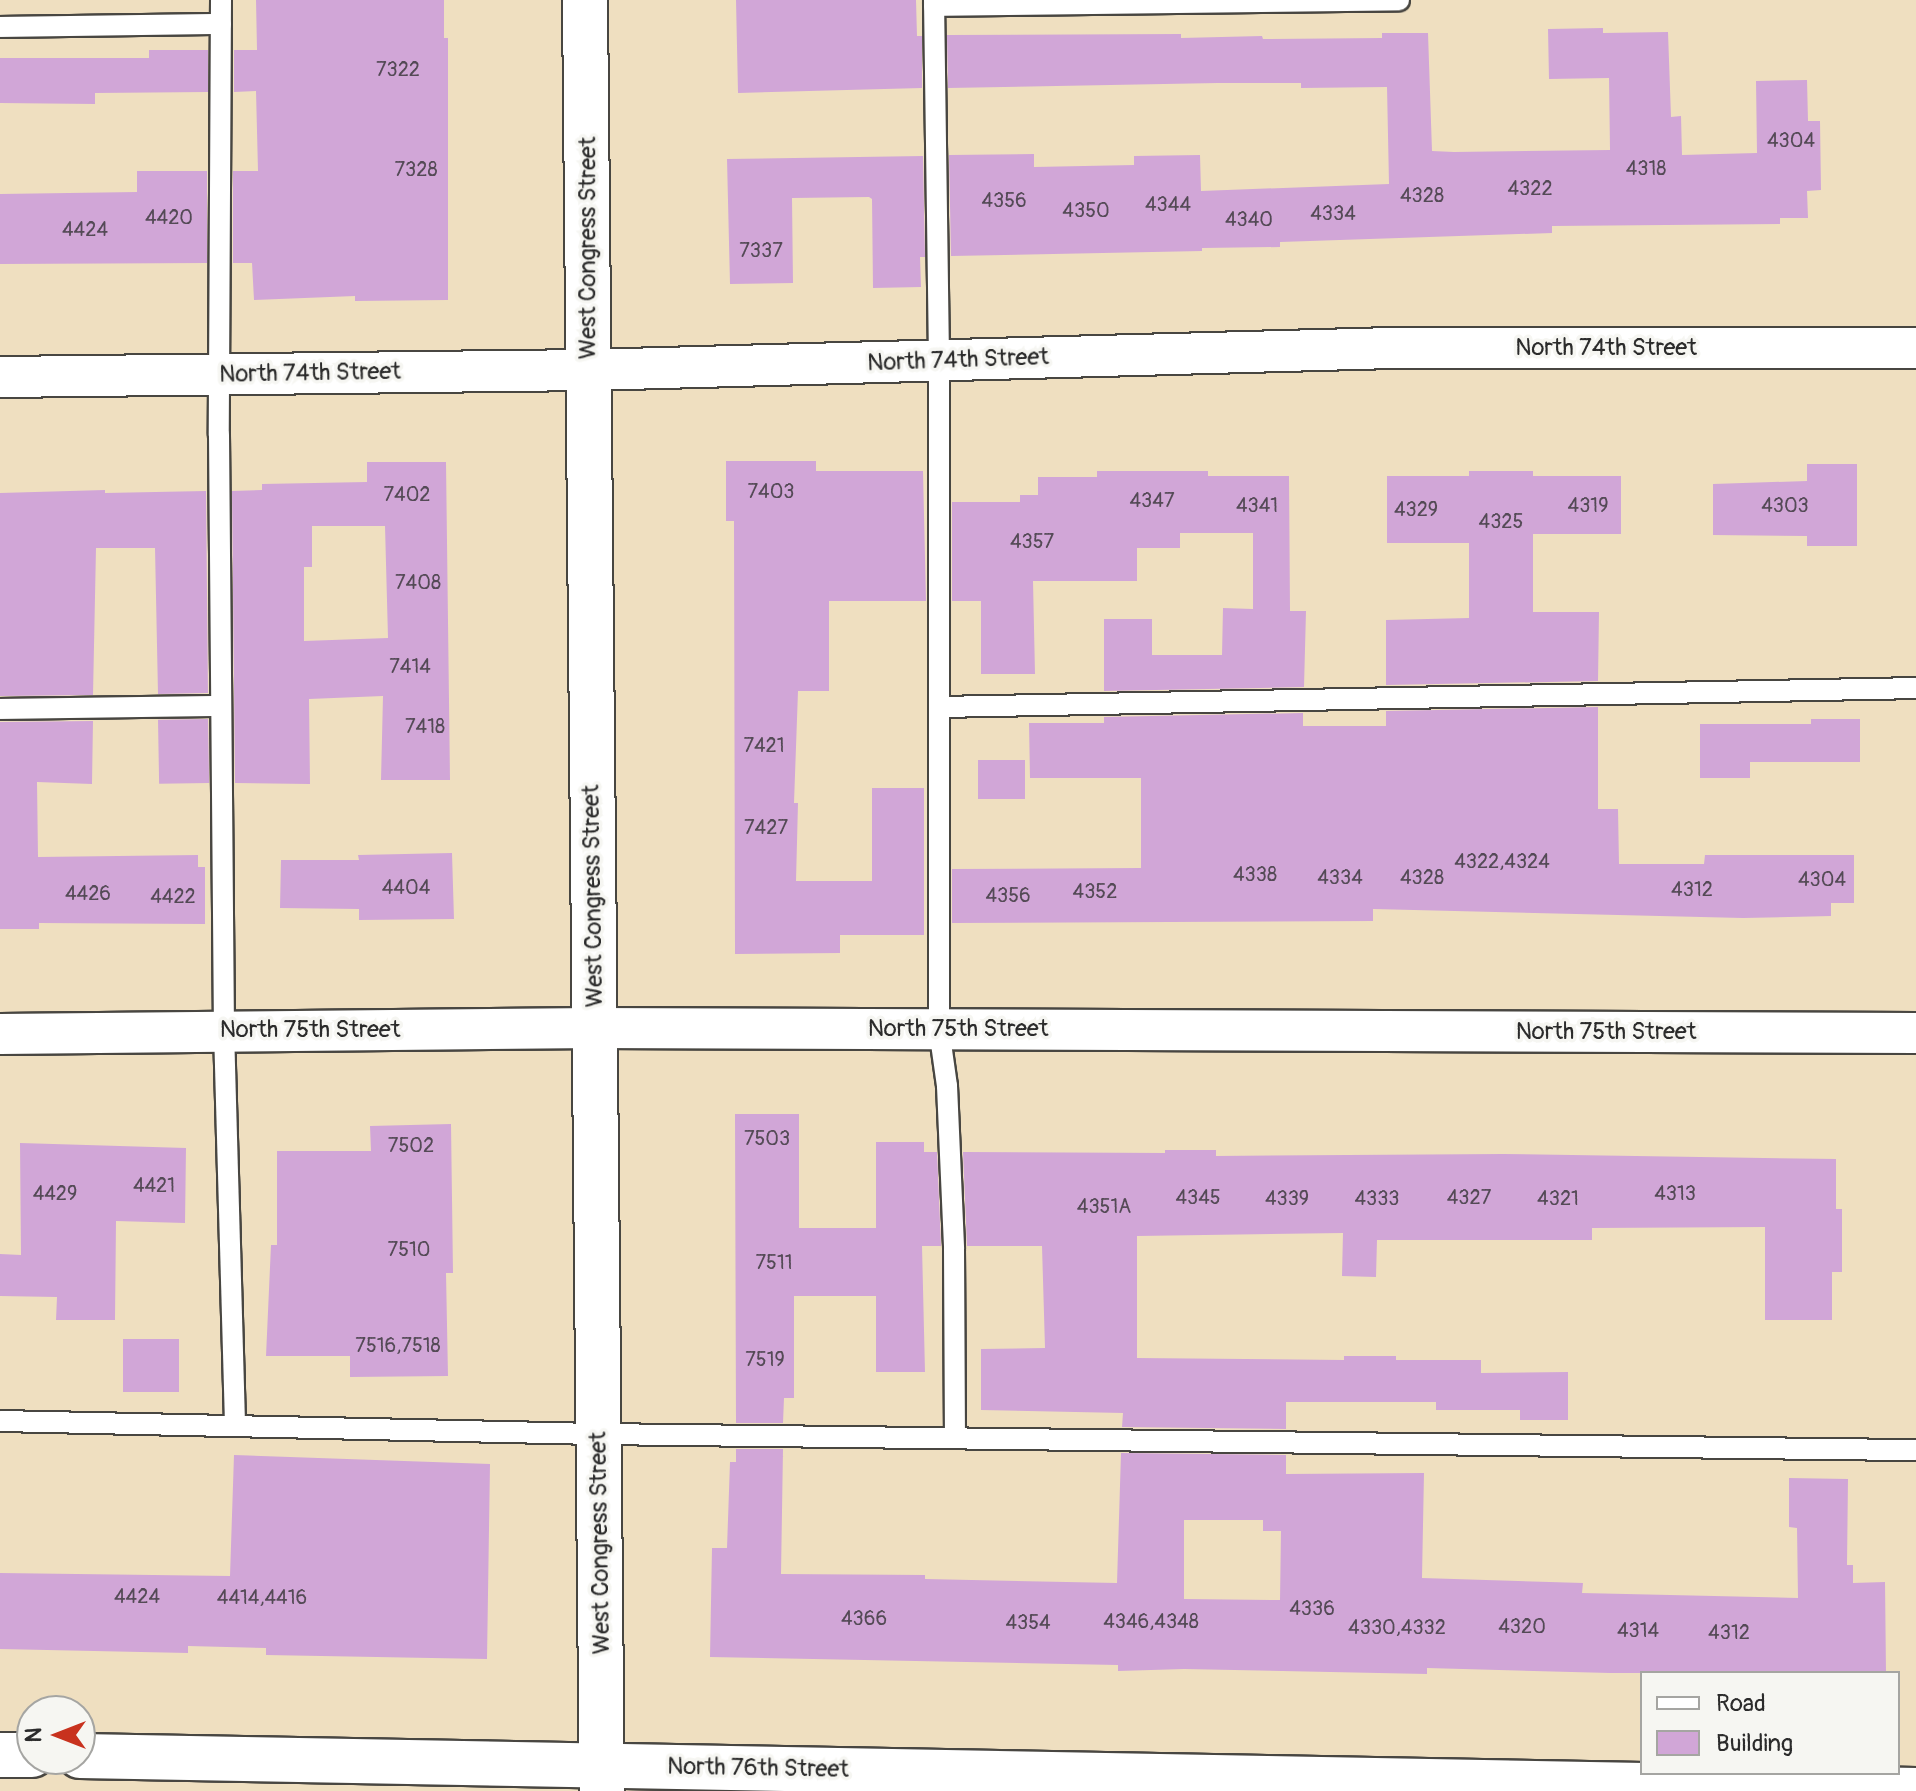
<!DOCTYPE html>
<html>
<head>
<meta charset="utf-8">
<style>
  body { margin:0 }
  #map { position:relative; width:1916px; height:1791px; overflow:hidden; background:#efdfc0; font-family:Pangolin,sans-serif }
  div>[style] { position:absolute }
  .building>* { inset:0; background:#d1a6d7; transform-origin:0 0 }
  .roads { filter:drop-shadow(2px 0 #484641) drop-shadow(-2px 0 #484641) drop-shadow(0 2px #484641) drop-shadow(0 -2px #484641) }
  .lane>* { height:20px; margin:-10px; padding:0 10px; transform-origin:10px; border-radius:10px; background:#fff }
  .street>* { height:40px; margin:-20px; padding:0 20px; transform-origin:20px; border-radius:20px; background:#fff }
  .secondary>* { height:44px; margin:-22px; padding:0 22px; transform-origin:22px; border-radius:22px; background:#fff }
  .primary>* { height:44px; margin:-22px; padding:0 22px; transform-origin:22px; border-radius:22px; background:#fff }
  span { translate:-50% -50%; white-space:nowrap; text-align:center; line-height:1.15; -webkit-text-stroke:7px #f6f6f2; paint-order:stroke }
  .number-label { font-size:20px; color:#544a56 }
  .number-label span { -webkit-text-stroke-width:0 }
  .street-label { font-size:24px; color:#2b2b2b }
  .legend { position:absolute; left:1640px; top:1671px; width:260px; height:104px; box-sizing:border-box; background:#f6f6f2; border:2px solid #a5a5a2; margin:0; padding:10px 14px; list-style:none; font-size:24px; color:#2b2b2b }
  .legend li { display:flex; align-items:center; gap:16px; height:40px }
  .legend b { width:40px; border:2px solid #a5a5a2 }
  .north { position:absolute; left:16px; top:1695px; width:80px; height:80px; box-sizing:border-box; background:#f6f6f2; border:2px solid #a5a5a2; border-radius:50%; rotate:270deg; font-size:22px; font-weight:700; line-height:32px; text-align:center; color:#2b2b2b }
  .north::after { content:''; display:block; margin:auto; width:28px; height:36px; background:#c8321e; clip-path:polygon(50% 0,100% 100%,50% 72%,0 100%) }
</style>
</head>
<body>
<div id="map">
  <div class="building">
    <i style="clip-path:polygon(256px 0,444px 0,444px 38px,448px 38px,448px 300px,355px 301px,355px 296px,254px 300px,252px 263px,233px 263px,233px 171px,258px 171px,256px 91px,234px 92px,234px 50px,257px 50px)"></i>
    <i style="clip-path:polygon(736px 0,916px 0,917px 36px,922px 36px,922px 88px,738px 93px)"></i>
    <i style="clip-path:polygon(1603px 28px,1603px 33px,1668px 32px,1671px 117px,1681px 116px,1682px 155px,1757px 153px,1756px 81px,1807px 80px,1808px 121px,1820px 121px,1821px 190px,1807px 191px,1808px 218px,1780px 218px,1780px 224px,1552px 226px,1552px 233px,1280px 242px,1280px 247px,1202px 248px,1202px 251px,951px 256px,949px 155px,1034px 154px,1034px 167px,1134px 165px,1134px 156px,1200px 155px,1201px 191px,1389px 184px,1387px 87px,1301px 88px,1301px 83px,1218px 83px,948px 88px,947px 35px,1181px 34px,1181px 38px,1262px 36px,1263px 39px,1382px 38px,1382px 33px,1428px 33px,1432px 151px,1454px 152px,1610px 150px,1609px 78px,1549px 79px,1548px 29px)"></i>
    <i style="clip-path:polygon(149px 50px,208px 50px,208px 92px,95px 93px,95px 104px,0 103px,0 58px,149px 58px)"></i>
    <i style="clip-path:polygon(923px 156px,925px 257px,920px 257px,921px 287px,873px 288px,872px 199px,869px 197px,792px 198px,793px 283px,730px 284px,727px 159px)"></i>
    <i style="clip-path:polygon(137px 171px,207px 171px,207px 263px,0 264px,0 194px,137px 192px)"></i>
    <i style="clip-path:polygon(726px 461px,816px 461px,816px 471px,923px 471px,926px 601px,829px 601px,829px 691px,798px 691px,794px 803px,798px 803px,796px 881px,872px 881px,872px 788px,924px 788px,924px 935px,840px 935px,840px 953px,735px 954px,734px 521px,726px 521px)"></i>
    <i style="clip-path:polygon(evenodd,367px 462px,446px 462px,450px 780px,381px 780px,383px 696px,309px 699px,310px 784px,235px 783px,232px 491px,262px 490px,262px 484px,367px 482px,367px 462px,312px 526px,385px 526px,388px 638px,304px 641px,304px 567px,312px 567px,312px 526px)"></i>
    <i style="clip-path:polygon(1807px 464px,1857px 464px,1857px 546px,1807px 546px,1807px 536px,1713px 535px,1713px 484px,1807px 481px)"></i>
    <i style="clip-path:polygon(1097px 471px,1208px 471px,1208px 476px,1289px 476px,1290px 611px,1306px 611px,1304px 687px,1104px 691px,1104px 619px,1152px 619px,1152px 655px,1222px 655px,1223px 608px,1253px 609px,1253px 533px,1180px 533px,1180px 548px,1137px 548px,1137px 581px,1033px 581px,1035px 674px,981px 674px,981px 601px,952px 601px,952px 502px,1020px 502px,1020px 495px,1038px 495px,1038px 477px,1097px 477px)"></i>
    <i style="clip-path:polygon(1469px 471px,1533px 471px,1533px 476px,1621px 476px,1621px 534px,1533px 534px,1533px 612px,1599px 612px,1598px 681px,1386px 685px,1386px 620px,1469px 618px,1469px 543px,1387px 543px,1387px 476px,1469px 476px)"></i>
    <i style="clip-path:polygon(105px 490px,105px 493px,206px 491px,208px 693px,158px 694px,155px 548px,96px 548px,93px 695px,0 696px,0 493px)"></i>
    <i style="clip-path:polygon(1598px 707px,1598px 809px,1618px 809px,1619px 864px,1704px 864px,1705px 855px,1854px 855px,1854px 903px,1831px 903px,1831px 916px,1743px 918px,1373px 909px,1373px 921px,952px 923px,952px 869px,1141px 868px,1141px 778px,1030px 778px,1029px 723px,1104px 723px,1104px 717px,1303px 713px,1303px 726px,1386px 726px,1386px 711px)"></i>
    <i style="left:208px;top:719px;width:64px;height:50px;rotate:89deg"></i>
    <i style="clip-path:polygon(1811px 719px,1860px 719px,1860px 762px,1750px 762px,1750px 778px,1700px 778px,1700px 724px,1811px 724px)"></i>
    <i style="clip-path:polygon(93px 721px,92px 784px,37px 782px,38px 857px,198px 855px,198px 867px,205px 867px,205px 924px,39px 923px,39px 929px,0 929px,0 722px)"></i>
    <i style="left:978px;top:760px;width:47px;height:39px"></i>
    <i style="clip-path:polygon(452px 853px,454px 919px,359px 920px,359px 909px,280px 908px,281px 860px,359px 860px,358px 855px)"></i>
    <i style="clip-path:polygon(735px 1114px,799px 1114px,799px 1228px,876px 1228px,876px 1142px,924px 1142px,924px 1152px,937px 1152px,941px 1246px,922px 1246px,925px 1372px,876px 1372px,876px 1296px,794px 1296px,794px 1398px,784px 1398px,783px 1423px,736px 1423px)"></i>
    <i style="clip-path:polygon(451px 1124px,453px 1273px,446px 1273px,448px 1376px,350px 1377px,350px 1356px,266px 1356px,271px 1245px,277px 1245px,277px 1151px,371px 1151px,370px 1126px)"></i>
    <i style="clip-path:polygon(20px 1143px,186px 1148px,185px 1223px,116px 1221px,115px 1320px,56px 1320px,57px 1297px,0 1296px,0 1254px,21px 1255px)"></i>
    <i style="clip-path:polygon(1165px 1150px,1216px 1150px,1216px 1156px,1503px 1154px,1836px 1159px,1836px 1209px,1842px 1209px,1842px 1272px,1832px 1272px,1832px 1320px,1765px 1320px,1765px 1227px,1592px 1228px,1592px 1240px,1377px 1240px,1376px 1277px,1342px 1276px,1343px 1233px,1137px 1236px,1137px 1358px,1344px 1360px,1344px 1356px,1396px 1356px,1396px 1360px,1481px 1360px,1481px 1373px,1568px 1372px,1568px 1420px,1520px 1420px,1520px 1410px,1436px 1410px,1436px 1402px,1286px 1402px,1286px 1429px,1122px 1427px,1123px 1413px,981px 1410px,981px 1349px,1045px 1348px,1042px 1246px,967px 1246px,963px 1152px,1165px 1153px)"></i>
    <i style="left:179px;top:1339px;width:53px;height:56px;rotate:90deg"></i>
    <i style="clip-path:polygon(evenodd,736px 1449px,783px 1449px,781px 1574px,925px 1575px,925px 1579px,1117px 1583px,1121px 1453px,1286px 1455px,1286px 1474px,1424px 1473px,1422px 1578px,1583px 1583px,1582px 1593px,1798px 1598px,1797px 1528px,1789px 1527px,1789px 1478px,1848px 1479px,1847px 1565px,1853px 1565px,1853px 1583px,1885px 1582px,1886px 1673px,1610px 1673px,1427px 1668px,1427px 1674px,1184px 1669px,1118px 1671px,1118px 1665px,710px 1657px,712px 1548px,727px 1548px,730px 1462px,736px 1462px,736px 1449px,1184px 1520px,1263px 1520px,1263px 1531px,1281px 1531px,1280px 1600px,1184px 1599px,1184px 1520px)"></i>
    <i style="clip-path:polygon(234px 1455px,490px 1464px,487px 1659px,266px 1655px,266px 1648px,188px 1646px,188px 1653px,0 1649px,0 1573px,230px 1576px)"></i>
  </div>
  <div class="roads">
    <div class="lane">
      <i style="left:221px;top:0;width:435px;rotate:90.3deg"></i>
      <i style="left:219px;top:435px;width:595px;rotate:89.52deg"></i>
      <i style="left:224px;top:1030px;width:396px;rotate:88.4deg"></i>
      <i style="left:934px;top:0;width:360px;rotate:89.2deg"></i>
      <i style="left:939px;top:360px;width:669px;rotate:90deg"></i>
      <i style="left:939px;top:1029px;width:58px;rotate:82deg"></i>
      <i style="left:947px;top:1086px;width:163px;rotate:87.5deg"></i>
      <i style="left:954px;top:1249px;width:189px;rotate:89.7deg"></i>
      <i style="left:934px;top:6px;width:465px;rotate:-0.7deg"></i>
      <i style="left:0;top:27px;width:221px;rotate:-0.8deg"></i>
      <i style="left:939px;top:707px;width:977px;rotate:-1.11deg"></i>
      <i style="left:0;top:709px;width:221px;rotate:-0.8deg"></i>
      <i style="left:0;top:1421px;width:598px;rotate:1.25deg"></i>
      <i style="left:598px;top:1434px;width:1318px;rotate:0.7deg"></i>
    </div>
    <div class="street">
      <i style="left:0;top:377px;width:589px;rotate:-0.68deg"></i>
      <i style="left:589px;top:370px;width:802px;rotate:-1.57deg"></i>
      <i style="left:1391px;top:348px;width:525px"></i>
      <i style="left:0;top:1034px;width:595px;rotate:-0.58deg"></i>
      <i style="left:595px;top:1028px;width:1321px;rotate:0.22deg"></i>
    </div>
    <div class="secondary">
      <i style="left:585px;top:0;width:1791px;rotate:89.46deg"></i>
    </div>
    <div class="primary">
      <i style="left:0;top:1755px;width:32px"></i>
      <i style="left:80px;top:1756px;width:1836px;rotate:1.06deg"></i>
    </div>
  </div>
  <div class="number-label">
    <span style="left:398px;top:69px">7322</span>
    <span style="left:1791px;top:140px">4304</span>
    <span style="left:1646px;top:168px">4318</span>
    <span style="left:416px;top:169px">7328</span>
    <span style="left:1530px;top:188px">4322</span>
    <span style="left:1422px;top:195px">4328</span>
    <span style="left:1004px;top:200px">4356</span>
    <span style="left:1168px;top:204px">4344</span>
    <span style="left:1086px;top:210px">4350</span>
    <span style="left:1333px;top:213px">4334</span>
    <span style="left:169px;top:217px">4420</span>
    <span style="left:1249px;top:219px">4340</span>
    <span style="left:85px;top:229px">4424</span>
    <span style="left:761px;top:250px">7337</span>
    <span style="left:771px;top:491px">7403</span>
    <span style="left:407px;top:494px">7402</span>
    <span style="left:1152px;top:500px">4347</span>
    <span style="left:1257px;top:505px">4341</span>
    <span style="left:1588px;top:505px">4319</span>
    <span style="left:1785px;top:505px">4303</span>
    <span style="left:1416px;top:509px">4329</span>
    <span style="left:1501px;top:521px">4325</span>
    <span style="left:1032px;top:541px">4357</span>
    <span style="left:418px;top:582px">7408</span>
    <span style="left:410px;top:666px">7414</span>
    <span style="left:425px;top:726px">7418</span>
    <span style="left:764px;top:745px">7421</span>
    <span style="left:766px;top:827px">7427</span>
    <span style="left:1502px;top:861px">4322,4324</span>
    <span style="left:1255px;top:874px">4338</span>
    <span style="left:1340px;top:877px">4334</span>
    <span style="left:1422px;top:877px">4328</span>
    <span style="left:1822px;top:879px">4304</span>
    <span style="left:406px;top:887px">4404</span>
    <span style="left:1692px;top:889px">4312</span>
    <span style="left:1095px;top:891px">4352</span>
    <span style="left:88px;top:893px">4426</span>
    <span style="left:1008px;top:895px">4356</span>
    <span style="left:173px;top:896px">4422</span>
    <span style="left:767px;top:1138px">7503</span>
    <span style="left:411px;top:1145px">7502</span>
    <span style="left:154px;top:1185px">4421</span>
    <span style="left:55px;top:1193px">4429</span>
    <span style="left:1675px;top:1193px">4313</span>
    <span style="left:1198px;top:1197px">4345</span>
    <span style="left:1469px;top:1197px">4327</span>
    <span style="left:1287px;top:1198px">4339</span>
    <span style="left:1377px;top:1198px">4333</span>
    <span style="left:1558px;top:1198px">4321</span>
    <span style="left:1104px;top:1206px">4351A</span>
    <span style="left:409px;top:1249px">7510</span>
    <span style="left:774px;top:1262px">7511</span>
    <span style="left:398px;top:1345px">7516,7518</span>
    <span style="left:765px;top:1359px">7519</span>
    <span style="left:137px;top:1596px">4424</span>
    <span style="left:262px;top:1597px">4414,4416</span>
    <span style="left:1312px;top:1608px">4336</span>
    <span style="left:864px;top:1618px">4366</span>
    <span style="left:1151px;top:1621px">4346,4348</span>
    <span style="left:1028px;top:1622px">4354</span>
    <span style="left:1522px;top:1626px">4320</span>
    <span style="left:1397px;top:1627px">4330,4332</span>
    <span style="left:1638px;top:1630px">4314</span>
    <span style="left:1729px;top:1632px">4312</span>
  </div>
  <div class="street-label">
    <span style="left:588px;top:248px;rotate:-90deg">West Congress Street</span>
    <span style="left:1606px;top:348px">North 74th Street</span>
    <span style="left:958px;top:360px;rotate:-2deg">North 74th Street</span>
    <span style="left:310px;top:373px;rotate:-1deg">North 74th Street</span>
    <span style="left:593px;top:896px;rotate:-91deg">West Congress Street</span>
    <span style="left:958px;top:1029px">North 75th Street</span>
    <span style="left:310px;top:1030px">North 75th Street</span>
    <span style="left:1606px;top:1032px">North 75th Street</span>
    <span style="left:600px;top:1543px;rotate:-91deg">West Congress Street</span>
    <span style="left:758px;top:1768px;rotate:1deg">North 76th Street</span>
  </div>
  <ul class="legend">
  <li><b style="height:10px;background:#fff"></b>Road</li>
  <li><b style="height:22px;background:#d1a6d7"></b>Building</li>
  </ul>
  <div class="north">N</div>
</div>
</body>
</html>
